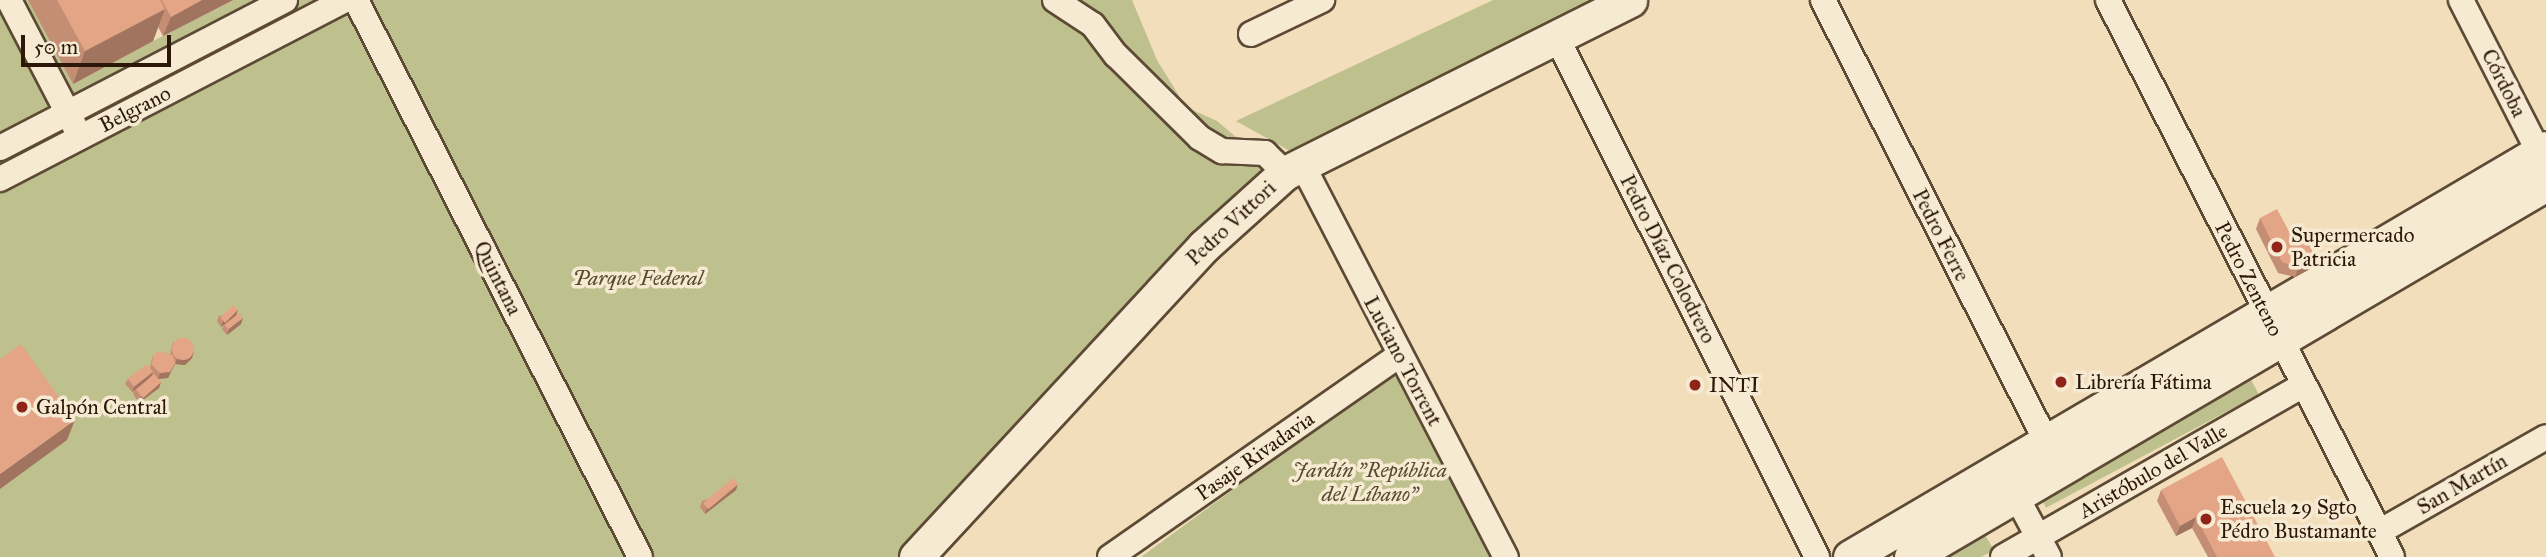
<!DOCTYPE html>
<html>
<head>
<meta charset="utf-8">
<style>
  body { margin:0 }
  #map { position:relative; width:2546px; height:557px; overflow:hidden; background:#f3debc; font-family:"IM FELL Great Primer",serif }
  div>[style] { position:absolute }
  .green>* { inset:0; background:#bec08e; transform-origin:0 0 }
  .roads { filter:drop-shadow(2px 0 #5d4a35) drop-shadow(-2px 0 #5d4a35) drop-shadow(0 2px #5d4a35) drop-shadow(0 -2px #5d4a35) }
  .street>* { height:24px; margin:-12px; padding:0 12px; transform-origin:12px; border-radius:12px; background:#f7ead3 }
  .secondary>* { height:33px; margin:-16.5px; padding:0 16.5px; transform-origin:16.5px; border-radius:16.5px; background:#f7ead3 }
  .wall>* { inset:0; background:#c48e74 }
  .shaded-wall>* { inset:0; background:#a0745e }
  .building>* { inset:0; background:#e4a587; transform-origin:0 0 }
  .round { border-radius:50% }
  .dots>* { width:19px; height:19px; translate:-50% -50%; box-sizing:border-box; border:4px solid #f7ead3; border-radius:50% }
  span { translate:-50% -50%; white-space:nowrap; text-align:center; line-height:1.15; -webkit-text-stroke:7px #f7ead3; paint-order:stroke }
  .street-label { font-size:21px; color:#2b1808 }
  .poi-label { font-size:21px; color:#2b1808 }
  .left { translate:0 -50%; text-align:left }
  .park-label { font-size:21px; color:#574a30; font-style:italic }
  .scale { position:absolute; left:21px; top:35px; width:150px; height:32px; box-sizing:border-box; border:4px solid #2b1808; border-top:0; padding-left:9px; font-size:21px; line-height:24px; white-space:nowrap; color:#2b1808; -webkit-text-stroke:5px #f7ead3; paint-order:stroke }
</style>
</head>
<body>
<div id="map">
  <div class="green">
    <i style="clip-path:polygon(0 0,28px 0,153px 41px,233px 0,1132px 0,1157px 60px,1186px 107px,1217px 121px,1276px 171px,904px 557px,0 557px)"></i>
    <i style="clip-path:polygon(1493px 0,1618px 0,1299px 156px,1236px 121px)"></i>
    <i style="clip-path:polygon(1396px 370px,1495px 557px,1141px 557px)"></i>
    <i style="left:2249px;top:376px;width:21px;height:241px;rotate:62deg"></i>
    <i style="clip-path:polygon(1982px 530px,1994px 550px,1981px 557px,1934px 557px)"></i>
  </div>
  <div class="roads">
    <div class="street">
      <i style="left:9px;top:0;width:143px;rotate:62.5deg"></i>
      <i style="left:356px;top:0;width:625px;rotate:62.98deg"></i>
      <i style="left:1055px;top:0;width:45px;rotate:33.3deg"></i>
      <i style="left:1093px;top:25px;width:38px;rotate:53deg"></i>
      <i style="left:1116px;top:55px;width:118px;rotate:44.7deg"></i>
      <i style="left:1200px;top:138px;width:26px;rotate:31deg"></i>
      <i style="left:1222px;top:151px;width:43px;rotate:2.7deg"></i>
      <i style="left:1265px;top:153px;width:28px;rotate:45deg"></i>
      <i style="left:1823px;top:0;width:510px;rotate:63.18deg"></i>
      <i style="left:2108px;top:0;width:625px;rotate:62.98deg"></i>
      <i style="left:2461px;top:0;width:186px;rotate:62.9deg"></i>
      <i style="left:1251px;top:34px;width:79px;rotate:-25.6deg"></i>
      <i style="left:1556px;top:36px;width:583px;rotate:63.39deg"></i>
      <i style="left:0;top:148px;width:321px;rotate:-27.4deg"></i>
      <i style="left:1302px;top:164px;width:443px;rotate:62.6deg"></i>
      <i style="left:0;top:179px;width:389px;rotate:-27.4deg"></i>
      <i style="left:2008px;top:481px;width:86px;rotate:61.7deg"></i>
      <i style="left:2379px;top:532px;width:192px;rotate:-29.6deg"></i>
      <i style="left:1110px;top:557px;width:353px;rotate:-34.9deg"></i>
      <i style="left:2003px;top:557px;width:346px;rotate:-29.8deg"></i>
    </div>
    <div class="secondary">
      <i style="left:916px;top:557px;width:424px;rotate:-47.2deg"></i>
      <i style="left:1204px;top:246px;width:109px;rotate:-42deg"></i>
      <i style="left:1285px;top:173px;width:386px;rotate:-26.6deg"></i>
      <i style="left:1850px;top:557px;width:807px;rotate:-30.44deg"></i>
      <i style="left:1911px;top:557px;width:736px;rotate:-30.43deg"></i>
    </div>
  </div>
  <div class="wall">
    <i style="clip-path:polygon(28px 0,233px 0,163px 36px,158px 27px,153px 41px,73px 84px)"></i>
    <i style="clip-path:polygon(2260px 218px,2293px 239px,2312px 268px,2295px 277px,2278px 273px,2256px 229px)"></i>
    <i style="clip-path:polygon(236px 314px,241px 324px,227px 335px,222px 329px,224px 325px,221px 327px,217px 321px,219px 316px)"></i>
    <i style="clip-path:polygon(173px 342px,192px 358px,185px 365px,175px 364px,168px 378px,158px 379px,161px 382px,159px 388px,139px 403px,133px 394px,134px 390px,132px 392px,125px 384px,128px 379px,150px 368px,153px 355px,170px 354px)"></i>
    <i style="clip-path:polygon(736px 490px,705px 514px,700px 507px,702px 501px)"></i>
    <i style="clip-path:polygon(2161px 490px,2275px 557px,2208px 557px,2192px 528px,2176px 536px,2157px 501px)"></i>
  </div>
  <div class="shaded-wall">
    <i style="clip-path:polygon(202px 0,233px 0,163px 36px,171px 17px)"></i>
    <i style="clip-path:polygon(165px 9px,153px 41px,73px 84px,85px 51px)"></i>
    <i style="clip-path:polygon(2316px 257px,2312px 268px,2295px 277px,2299px 267px)"></i>
    <i style="clip-path:polygon(238px 310px,236px 316px,221px 327px,223px 321px)"></i>
    <i style="clip-path:polygon(243px 318px,241px 324px,227px 335px,229px 329px)"></i>
    <i style="clip-path:polygon(194px 352px,192px 358px,185px 365px,175px 364px,177px 359px)"></i>
    <i style="clip-path:polygon(175px 363px,168px 378px,158px 379px,160px 373px)"></i>
    <i style="clip-path:polygon(153px 372px,151px 378px,132px 392px,134px 387px)"></i>
    <i style="clip-path:polygon(161px 382px,159px 388px,139px 403px,141px 397px)"></i>
    <i style="clip-path:polygon(75px 420px,67px 440px,0 489px,0 474px)"></i>
    <i style="clip-path:polygon(738px 484px,736px 490px,705px 514px,707px 508px)"></i>
    <i style="clip-path:polygon(2196px 517px,2192px 528px,2176px 536px,2180px 526px)"></i>
  </div>
  <div class="building">
    <i style="clip-path:polygon(57px 0,160px 0,165px 9px,85px 51px)"></i>
    <i style="clip-path:polygon(162px 0,202px 0,171px 17px)"></i>
    <i style="clip-path:polygon(2277px 209px,2293px 239px,2303px 234px,2316px 257px,2299px 267px,2282px 262px,2260px 218px)"></i>
    <i style="left:233px;top:305px;width:7px;height:18px;rotate:45deg"></i>
    <i style="left:239px;top:313px;width:6px;height:19px;rotate:51deg"></i>
    <i class="round" style="left:172px;top:338px;width:22px;height:22px"></i>
    <i style="clip-path:polygon(21px 344px,75px 420px,0 474px,0 359px)"></i>
    <i style="clip-path:polygon(159px 351px,173px 355px,175px 363px,170px 372px,160px 373px,152px 365px,153px 355px)"></i>
    <i style="left:147px;top:364px;width:10px;height:24px;rotate:53deg"></i>
    <i style="left:154px;top:374px;width:11px;height:24px;rotate:49deg"></i>
    <i style="clip-path:polygon(2222px 457px,2275px 557px,2217px 557px,2196px 517px,2180px 526px,2161px 490px)"></i>
    <i style="left:733px;top:478px;width:8px;height:39px;rotate:50deg"></i>
  </div>
  <div class="dots">
    <i style="left:2277px;top:247px;background:#8f2418"></i>
    <i style="left:2061px;top:382px;background:#8f2418"></i>
    <i style="left:1695px;top:385px;background:#8f2418"></i>
    <i style="left:22px;top:407px;background:#8f2418"></i>
    <i style="left:2206px;top:519px;background:#8f2418"></i>
  </div>
  <div class="street-label">
    <span style="left:2504px;top:83px;rotate:63deg">Córdoba</span>
    <span style="left:135px;top:109px;rotate:-27deg">Belgrano</span>
    <span style="left:1231px;top:223px;rotate:-43deg">Pedro Vittori</span>
    <span style="left:1941px;top:235px;rotate:63deg">Pedro Ferre</span>
    <span style="left:1668px;top:259px;rotate:63deg">Pedro Díaz Colodrero</span>
    <span style="left:498px;top:278px;rotate:63deg">Quintana</span>
    <span style="left:2249px;top:279px;rotate:63deg">Pedro Zenteno</span>
    <span style="left:1403px;top:361px;rotate:62deg">Luciano Torrent</span>
    <span style="left:1255px;top:456px;rotate:-35deg">Pasaje Rivadavia</span>
    <span style="left:2153px;top:471px;rotate:-30deg">Aristóbulo del Valle</span>
    <span style="left:2462px;top:484px;rotate:-30deg">San Martín</span>
  </div>
  <div class="poi-label">
    <span class="left" style="left:2291px;top:247px">Supermercado<br>Patricia</span>
    <span class="left" style="left:2075px;top:382px">Librería Fátima</span>
    <span class="left" style="left:1709px;top:385px">INTI</span>
    <span class="left" style="left:36px;top:407px">Galpón Central</span>
    <span class="left" style="left:2220px;top:519px">Escuela 29 Sgto<br>Pédro Bustamante</span>
  </div>
  <div class="park-label">
    <span style="left:638px;top:278px">Parque Federal</span>
    <span style="left:1370px;top:482px">Jardín "República<br>del Líbano"</span>
  </div>
  <div class="scale">50 m</div>
</div>
</body>
</html>
